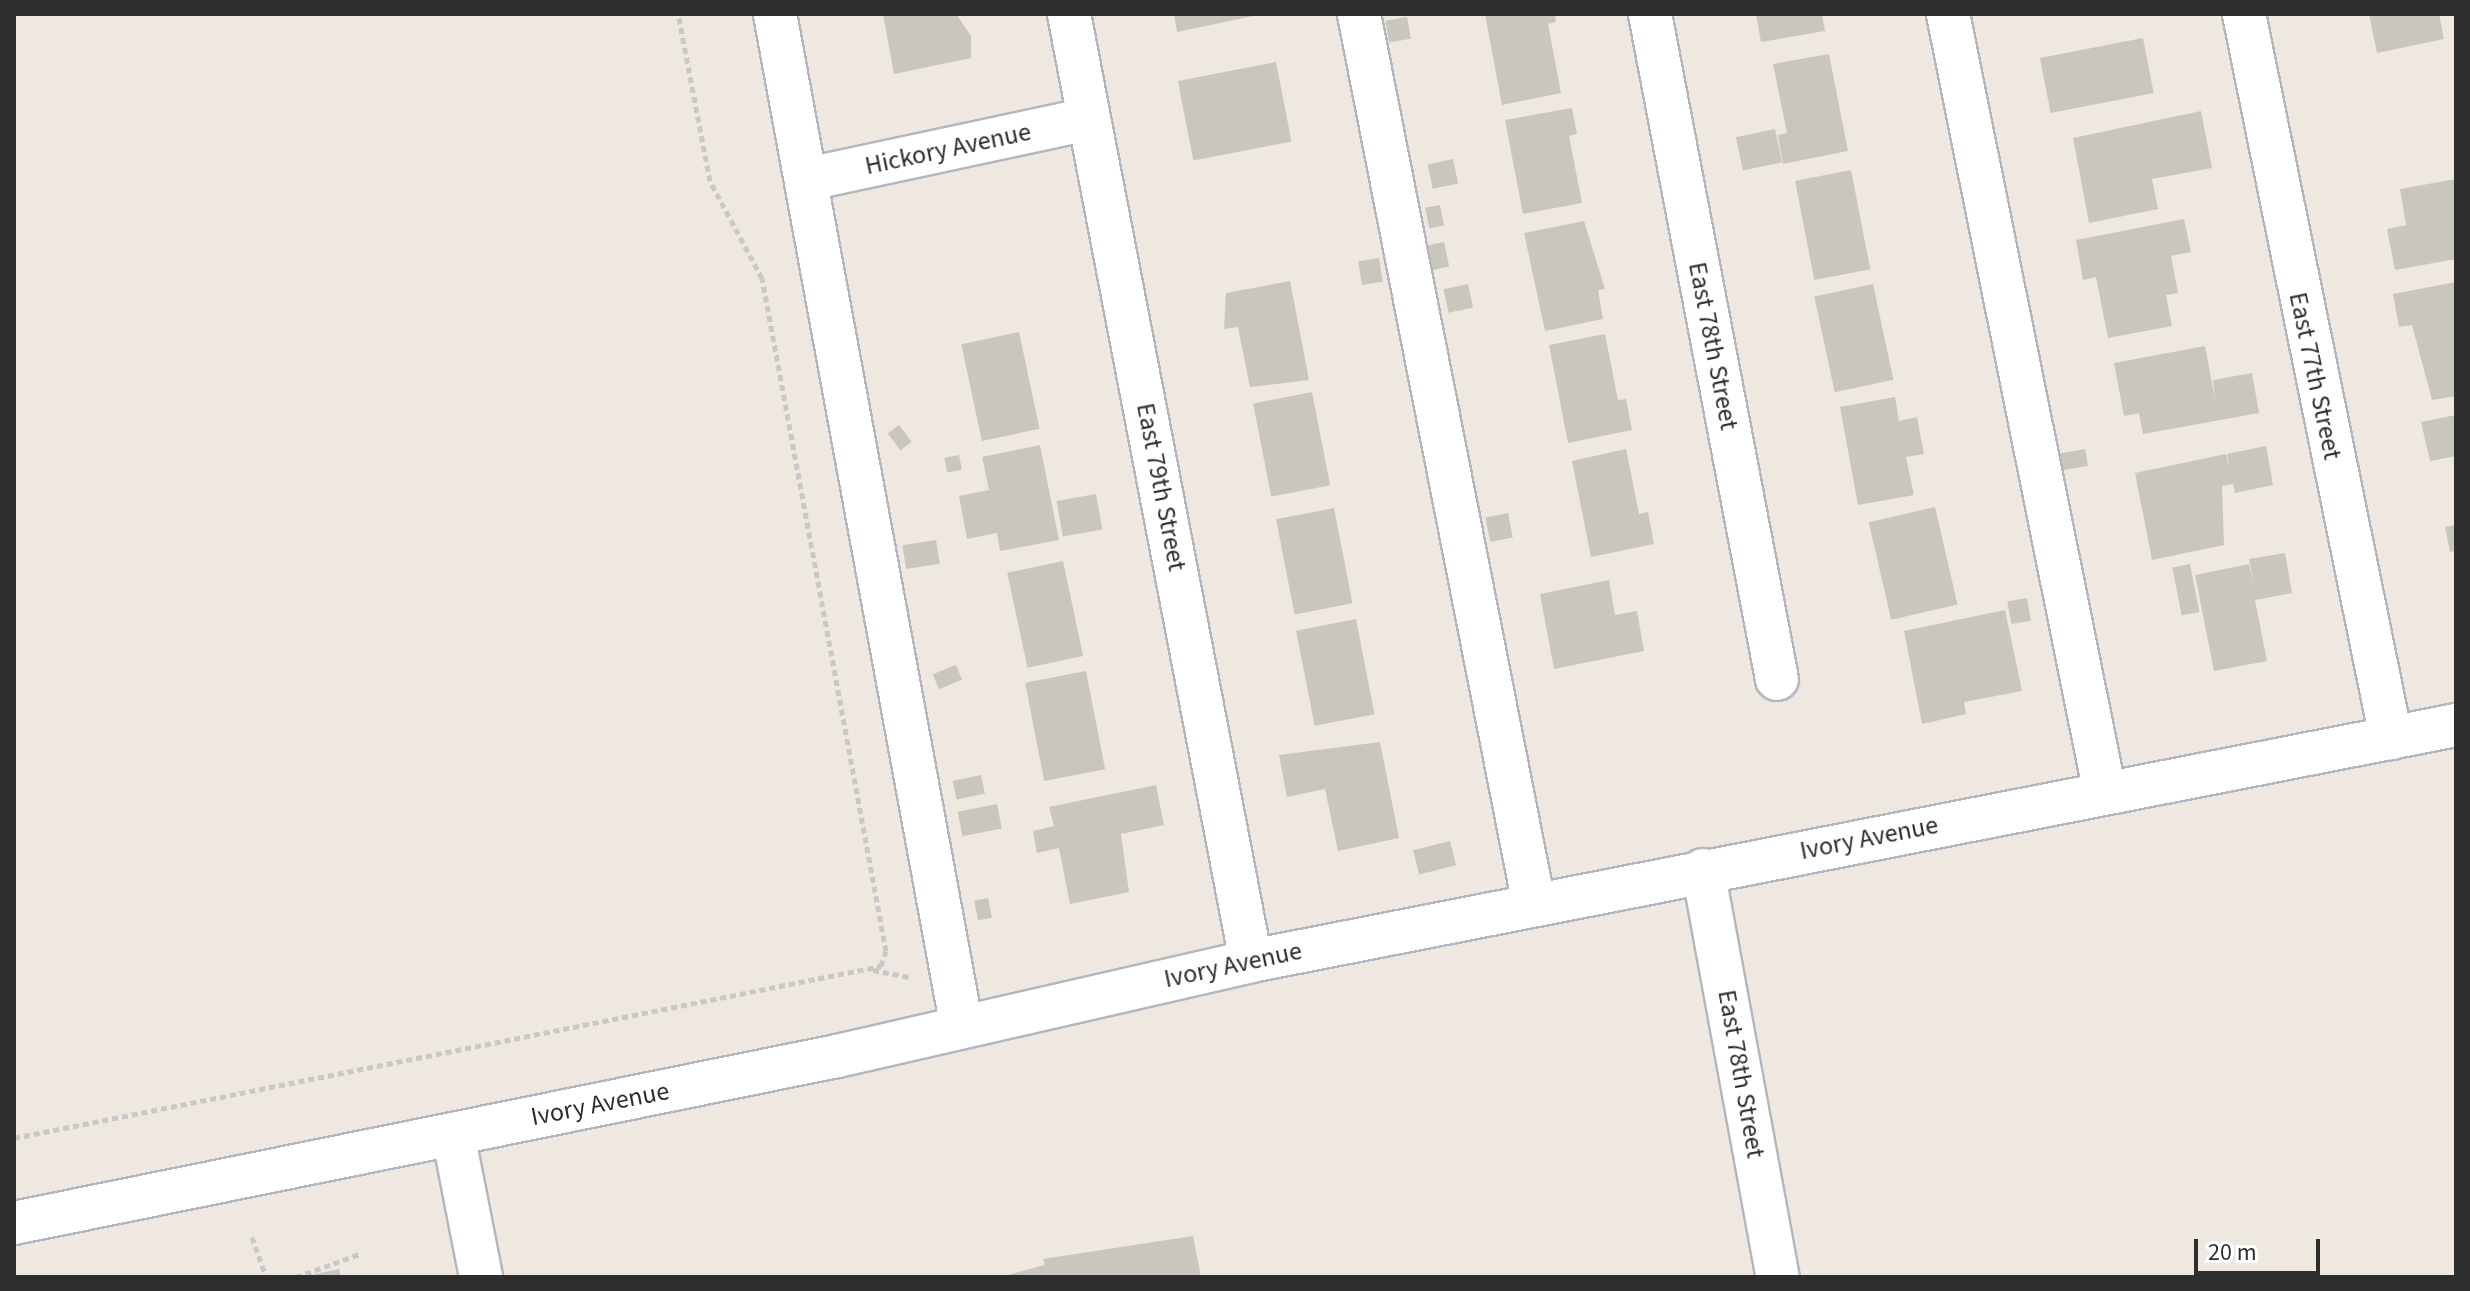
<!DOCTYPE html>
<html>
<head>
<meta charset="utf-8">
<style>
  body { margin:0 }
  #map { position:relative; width:2470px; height:1291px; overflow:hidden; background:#eee8e0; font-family:"Source Sans 3",sans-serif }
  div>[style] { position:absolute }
  .building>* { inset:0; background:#c9c5bf; transform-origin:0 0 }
  .path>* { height:5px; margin-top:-2.5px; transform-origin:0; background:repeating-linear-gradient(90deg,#c8c8c8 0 6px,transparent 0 10px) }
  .roads { filter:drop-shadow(2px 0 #b3b6bf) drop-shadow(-2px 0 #b3b6bf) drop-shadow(0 2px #b3b6bf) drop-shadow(0 -2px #b3b6bf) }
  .minor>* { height:42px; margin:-21px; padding:0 21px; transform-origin:21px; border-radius:21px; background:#fff }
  span { translate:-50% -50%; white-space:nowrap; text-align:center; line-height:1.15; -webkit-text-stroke:6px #fff; paint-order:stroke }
  .street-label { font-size:26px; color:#2d2d2d }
  .frame { position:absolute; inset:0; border:16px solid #2d2d2d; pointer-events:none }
  .scale { position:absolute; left:2194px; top:1239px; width:126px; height:36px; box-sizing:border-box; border:4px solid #2d2d2d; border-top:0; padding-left:10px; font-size:24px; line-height:28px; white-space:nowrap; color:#2d2d2d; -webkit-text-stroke:6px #fff; paint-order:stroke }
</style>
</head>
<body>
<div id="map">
  <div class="building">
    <i style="clip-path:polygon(883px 14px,956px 14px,971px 36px,971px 58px,894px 74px)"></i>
    <i style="clip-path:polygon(1174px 14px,1258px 14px,1258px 15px,1177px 32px)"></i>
    <i style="clip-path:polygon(1485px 14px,1555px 14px,1556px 22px,1548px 24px,1561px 93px,1502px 105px)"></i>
    <i style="clip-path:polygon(1756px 14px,1822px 14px,1825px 31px,1761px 42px)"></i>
    <i style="clip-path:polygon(2369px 14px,2439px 14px,2444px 39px,2377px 53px)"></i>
    <i style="left:1407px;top:17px;width:22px;height:22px;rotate:80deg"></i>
    <i style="left:2143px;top:38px;width:56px;height:105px;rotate:79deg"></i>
    <i style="clip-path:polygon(1829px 54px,1848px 151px,1783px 164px,1778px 135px,1787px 133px,1773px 64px)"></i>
    <i style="left:1276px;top:62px;width:81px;height:100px;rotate:79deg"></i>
    <i style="clip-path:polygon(1572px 108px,1577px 134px,1569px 136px,1582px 203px,1523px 214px,1505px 120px)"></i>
    <i style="clip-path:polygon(2201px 111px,2212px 168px,2152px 179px,2158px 209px,2089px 223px,2073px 138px)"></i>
    <i style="left:1775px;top:129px;width:34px;height:40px;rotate:78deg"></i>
    <i style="left:1453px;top:159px;width:25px;height:26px;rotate:78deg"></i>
    <i style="left:1851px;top:170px;width:101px;height:57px;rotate:79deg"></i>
    <i style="clip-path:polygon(2456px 179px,2456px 259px,2395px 270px,2387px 229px,2406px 225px,2400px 189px)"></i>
    <i style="left:1440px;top:205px;width:21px;height:15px;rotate:79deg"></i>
    <i style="clip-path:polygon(2184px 219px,2191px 252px,2171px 256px,2178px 293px,2166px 295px,2172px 326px,2108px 338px,2096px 277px,2083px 280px,2076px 240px)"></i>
    <i style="clip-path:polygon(1584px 221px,1605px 289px,1598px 290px,1603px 319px,1545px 331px,1524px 233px)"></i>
    <i style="left:1444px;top:242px;width:25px;height:17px;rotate:78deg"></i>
    <i style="left:1379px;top:258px;width:24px;height:21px;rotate:81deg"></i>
    <i style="clip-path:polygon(1290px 281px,1309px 380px,1250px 387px,1238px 327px,1224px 329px,1226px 293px)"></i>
    <i style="clip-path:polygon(2456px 282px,2456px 396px,2432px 400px,2412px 325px,2399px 327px,2393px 294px)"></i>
    <i style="left:1468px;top:284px;width:24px;height:25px;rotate:78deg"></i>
    <i style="left:1873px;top:284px;width:98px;height:60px;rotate:78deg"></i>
    <i style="left:1019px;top:332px;width:99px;height:59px;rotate:78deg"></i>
    <i style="clip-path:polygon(1605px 334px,1618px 400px,1626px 399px,1632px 430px,1568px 443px,1549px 345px)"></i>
    <i style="clip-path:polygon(2205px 346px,2215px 400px,2213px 380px,2252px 373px,2259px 413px,2143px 434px,2139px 413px,2124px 416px,2114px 363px)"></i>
    <i style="left:1312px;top:392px;width:95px;height:60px;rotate:79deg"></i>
    <i style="clip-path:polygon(1895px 397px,1899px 421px,1917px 417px,1924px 454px,1906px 457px,1914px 495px,1858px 505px,1840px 407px)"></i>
    <i style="clip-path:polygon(2456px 415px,2456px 456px,2430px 461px,2421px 422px)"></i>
    <i style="left:899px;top:425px;width:21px;height:14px;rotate:53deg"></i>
    <i style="clip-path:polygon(1040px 445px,1059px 540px,1000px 551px,997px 533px,967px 539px,959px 496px,989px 490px,982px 457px)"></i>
    <i style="clip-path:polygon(2266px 446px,2273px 485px,2235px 493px,2233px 484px,2222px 486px,2224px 545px,2152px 560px,2135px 473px,2226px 454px,2230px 471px,2227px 454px)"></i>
    <i style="clip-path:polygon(1626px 449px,1639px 514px,1648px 512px,1654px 544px,1591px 557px,1572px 461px)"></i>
    <i style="left:2085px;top:449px;width:17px;height:30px;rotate:80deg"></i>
    <i style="left:959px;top:455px;width:15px;height:15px;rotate:79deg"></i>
    <i style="left:1096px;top:494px;width:36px;height:40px;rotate:80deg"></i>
    <i style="left:1935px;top:507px;width:100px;height:68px;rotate:77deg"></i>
    <i style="left:1334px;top:508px;width:97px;height:59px;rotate:79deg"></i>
    <i style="left:1508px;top:513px;width:25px;height:23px;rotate:79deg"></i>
    <i style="clip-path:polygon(2456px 525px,2456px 551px,2450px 552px,2445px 527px)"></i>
    <i style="left:936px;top:540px;width:24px;height:34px;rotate:81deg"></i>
    <i style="clip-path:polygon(2285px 553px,2292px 593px,2255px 600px,2267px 661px,2214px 671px,2195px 575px,2249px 564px,2254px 584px,2249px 559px)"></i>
    <i style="left:1063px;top:561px;width:97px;height:57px;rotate:78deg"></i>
    <i style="left:2190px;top:564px;width:49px;height:18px;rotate:79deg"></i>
    <i style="clip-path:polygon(1609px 580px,1615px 615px,1637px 611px,1644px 651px,1554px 669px,1540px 594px)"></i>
    <i style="left:2027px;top:598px;width:23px;height:20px;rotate:80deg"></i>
    <i style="clip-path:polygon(2005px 610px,2022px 691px,1964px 702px,1966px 714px,1922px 724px,1904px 631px)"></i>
    <i style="left:1356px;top:619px;width:97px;height:61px;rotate:79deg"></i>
    <i style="left:956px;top:665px;width:16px;height:25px;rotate:68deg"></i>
    <i style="left:1086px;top:671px;width:100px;height:62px;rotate:79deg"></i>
    <i style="clip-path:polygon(1380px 742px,1399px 838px,1338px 851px,1325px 789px,1287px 797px,1279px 755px)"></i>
    <i style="left:981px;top:775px;width:19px;height:29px;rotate:78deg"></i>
    <i style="clip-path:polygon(1156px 785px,1164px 825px,1121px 834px,1129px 892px,1070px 904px,1059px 848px,1037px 853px,1033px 831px,1054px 826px,1049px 807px)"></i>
    <i style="left:997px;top:804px;width:25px;height:40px;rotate:79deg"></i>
    <i style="left:1450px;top:841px;width:25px;height:38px;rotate:76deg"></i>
    <i style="left:988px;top:898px;width:20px;height:14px;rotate:79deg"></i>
    <i style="clip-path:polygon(1193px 1236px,1201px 1277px,1000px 1277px,1045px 1265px,1043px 1259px)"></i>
    <i style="clip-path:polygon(339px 1269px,341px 1277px,306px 1277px,306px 1276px)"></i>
  </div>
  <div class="path">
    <i style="left:873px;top:970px;width:38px;rotate:11deg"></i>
    <i style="left:14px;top:1138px;width:884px;rotate:-11.22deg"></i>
    <i style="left:881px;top:966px;width:16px;rotate:-72deg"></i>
    <i style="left:886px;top:951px;width:684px;rotate:-100.44deg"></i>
    <i style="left:762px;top:278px;width:110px;rotate:-118.2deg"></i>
    <i style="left:710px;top:181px;width:170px;rotate:-100.8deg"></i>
    <i style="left:252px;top:1237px;width:42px;rotate:70.7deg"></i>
    <i style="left:296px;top:1277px;width:68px;rotate:-19.8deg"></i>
  </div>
  <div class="roads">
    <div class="minor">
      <i style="left:775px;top:14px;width:1025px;rotate:79.55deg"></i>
      <i style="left:1069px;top:14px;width:964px;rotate:79.12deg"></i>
      <i style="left:1359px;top:14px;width:907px;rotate:78.88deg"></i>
      <i style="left:1650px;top:14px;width:677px;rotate:79.19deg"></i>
      <i style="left:1948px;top:14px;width:795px;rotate:78.61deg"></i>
      <i style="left:2244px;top:14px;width:739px;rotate:78.52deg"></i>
      <i style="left:808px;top:179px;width:287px;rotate:-12.1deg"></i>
      <i style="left:1703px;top:870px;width:414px;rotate:79.6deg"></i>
      <i style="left:453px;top:1134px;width:146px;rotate:78.9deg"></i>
      <i style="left:14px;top:1223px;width:840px;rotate:-11.47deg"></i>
      <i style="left:837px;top:1056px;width:425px;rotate:-12.9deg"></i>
      <i style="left:1251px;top:961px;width:1228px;rotate:-11.08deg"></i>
    </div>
  </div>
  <div class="street-label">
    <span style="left:948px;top:149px;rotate:-12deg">Hickory Avenue</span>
    <span style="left:1713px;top:346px;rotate:79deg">East 78th Street</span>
    <span style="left:2315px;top:376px;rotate:78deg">East 77th Street</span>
    <span style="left:1161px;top:487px;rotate:79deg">East 79th Street</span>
    <span style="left:1869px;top:838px;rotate:-11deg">Ivory Avenue</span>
    <span style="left:1233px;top:965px;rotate:-12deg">Ivory Avenue</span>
    <span style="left:1741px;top:1074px;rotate:80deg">East 78th Street</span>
    <span style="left:600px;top:1104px;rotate:-11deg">Ivory Avenue</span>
  </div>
  <div class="frame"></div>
  <div class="scale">20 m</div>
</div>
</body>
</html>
